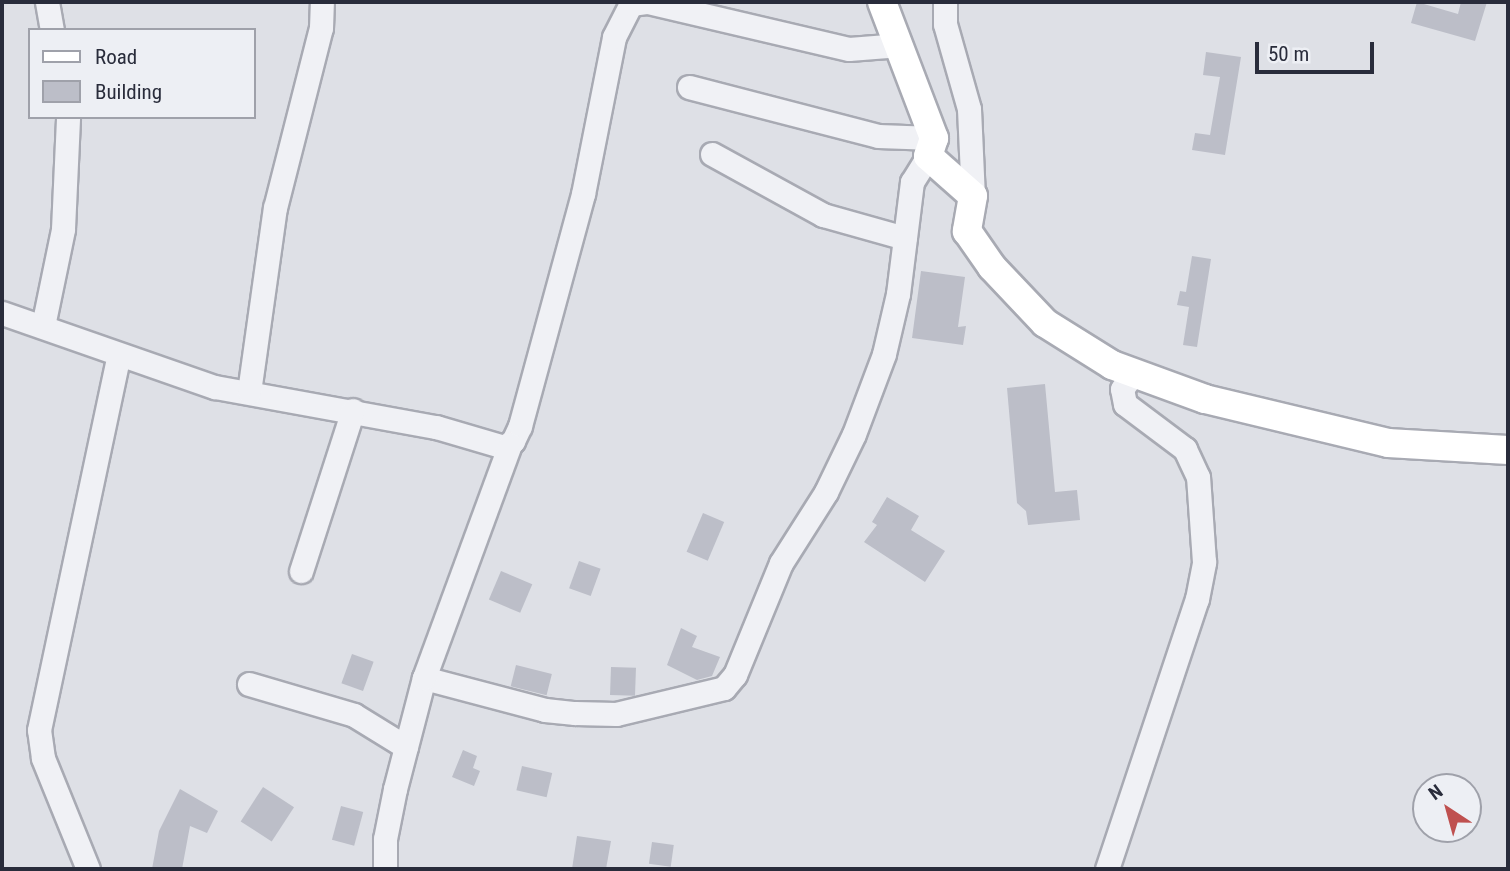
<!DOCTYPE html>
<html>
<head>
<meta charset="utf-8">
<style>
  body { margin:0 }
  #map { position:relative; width:1510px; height:871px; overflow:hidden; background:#dee0e6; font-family:"Roboto Condensed",sans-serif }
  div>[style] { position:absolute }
  .building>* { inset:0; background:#bcbec8; transform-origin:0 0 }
  .roads { filter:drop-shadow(2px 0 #a8aab3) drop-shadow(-2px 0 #a8aab3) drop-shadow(0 2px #a8aab3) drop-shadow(0 -2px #a8aab3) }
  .minor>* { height:23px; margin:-11.5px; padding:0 11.5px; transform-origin:11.5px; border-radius:11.5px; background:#f0f1f5 }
  .major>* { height:28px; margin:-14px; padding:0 14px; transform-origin:14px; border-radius:14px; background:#fff }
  span { translate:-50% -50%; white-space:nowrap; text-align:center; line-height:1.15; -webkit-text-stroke:5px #edeff4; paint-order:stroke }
  .frame { position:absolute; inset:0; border:4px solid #292c3b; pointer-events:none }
  .legend { position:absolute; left:28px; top:28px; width:228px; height:91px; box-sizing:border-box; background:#edeff4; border:2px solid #9fa1aa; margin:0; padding:9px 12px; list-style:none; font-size:21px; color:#292c3b }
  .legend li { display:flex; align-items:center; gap:14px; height:35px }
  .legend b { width:35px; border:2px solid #9fa1aa }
  .north { position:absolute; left:1412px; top:773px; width:70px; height:70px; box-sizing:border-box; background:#edeff4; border:2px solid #9fa1aa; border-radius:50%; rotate:324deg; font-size:19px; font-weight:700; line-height:28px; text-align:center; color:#292c3b }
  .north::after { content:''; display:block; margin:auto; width:24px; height:32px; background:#bf504f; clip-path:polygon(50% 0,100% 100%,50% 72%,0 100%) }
  .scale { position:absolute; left:1255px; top:42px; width:119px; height:32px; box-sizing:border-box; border:4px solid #292c3b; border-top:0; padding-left:9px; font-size:21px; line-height:24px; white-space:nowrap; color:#292c3b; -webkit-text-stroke:5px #edeff4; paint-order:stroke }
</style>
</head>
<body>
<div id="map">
  <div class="building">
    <i style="clip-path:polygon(1417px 2px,1458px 14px,1461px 2px,1487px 2px,1475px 41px,1411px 23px)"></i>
    <i style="clip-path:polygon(1206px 52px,1241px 57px,1225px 155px,1192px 150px,1195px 133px,1210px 135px,1220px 77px,1203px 75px)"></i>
    <i style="clip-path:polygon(1192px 256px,1211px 259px,1197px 347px,1183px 345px,1189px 307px,1177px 305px,1180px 291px,1186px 292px)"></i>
    <i style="clip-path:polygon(921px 271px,965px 277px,958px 327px,966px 326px,963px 345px,912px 338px)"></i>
    <i style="clip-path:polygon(1045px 384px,1055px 492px,1077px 490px,1080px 520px,1028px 525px,1026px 511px,1017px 503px,1007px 388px)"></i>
    <i style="clip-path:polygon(887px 497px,919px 516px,911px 530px,945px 551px,925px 582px,864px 542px,877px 525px,872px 522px)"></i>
    <i style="left:703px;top:513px;width:23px;height:42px;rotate:23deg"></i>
    <i style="left:579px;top:561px;width:23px;height:29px;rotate:20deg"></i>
    <i style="left:501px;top:571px;width:34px;height:31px;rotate:23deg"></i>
    <i style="clip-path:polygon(681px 628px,697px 636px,692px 647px,720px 657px,712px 676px,697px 680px,667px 665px)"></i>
    <i style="left:352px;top:654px;width:23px;height:31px;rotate:20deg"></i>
    <i style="left:516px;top:665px;width:37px;height:22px;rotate:14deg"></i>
    <i style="left:611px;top:667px;width:25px;height:28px;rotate:2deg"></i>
    <i style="clip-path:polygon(463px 750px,477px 756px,473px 768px,480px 771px,474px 786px,452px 777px)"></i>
    <i style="left:522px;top:766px;width:31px;height:25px;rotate:13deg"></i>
    <i style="left:263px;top:787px;width:37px;height:41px;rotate:33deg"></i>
    <i style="clip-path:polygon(180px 789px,218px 811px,207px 833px,190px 826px,182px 869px,152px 869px,159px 831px)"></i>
    <i style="left:341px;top:806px;width:23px;height:35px;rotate:15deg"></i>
    <i style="clip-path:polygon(577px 836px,611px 841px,606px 869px,572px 869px)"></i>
    <i style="left:652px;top:842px;width:22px;height:22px;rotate:8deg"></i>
  </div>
  <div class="roads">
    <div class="minor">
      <i style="left:47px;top:2px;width:28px;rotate:80deg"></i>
      <i style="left:945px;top:2px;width:22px;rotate:90deg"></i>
      <i style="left:945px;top:24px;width:88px;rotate:74.2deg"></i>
      <i style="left:969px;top:109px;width:87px;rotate:87.4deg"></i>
      <i style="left:689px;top:87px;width:195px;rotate:14.5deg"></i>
      <i style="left:878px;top:136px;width:56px;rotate:2deg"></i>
      <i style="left:712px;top:154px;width:127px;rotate:28.8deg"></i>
      <i style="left:823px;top:215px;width:85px;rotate:15.7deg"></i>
      <i style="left:2px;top:313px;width:225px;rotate:19.2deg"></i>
      <i style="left:215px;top:387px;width:225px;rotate:10.3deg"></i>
      <i style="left:436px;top:427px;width:71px;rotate:16.4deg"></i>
      <i style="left:504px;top:447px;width:11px;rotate:-34deg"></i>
      <i style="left:513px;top:441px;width:17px;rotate:-65deg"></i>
      <i style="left:520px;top:426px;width:240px;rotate:-74.8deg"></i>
      <i style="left:583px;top:194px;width:160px;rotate:-78.8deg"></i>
      <i style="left:614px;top:37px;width:37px;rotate:-63deg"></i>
      <i style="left:631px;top:4px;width:17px;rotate:-7deg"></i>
      <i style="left:648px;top:2px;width:206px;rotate:13.2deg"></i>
      <i style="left:849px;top:49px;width:51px;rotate:-4.5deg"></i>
      <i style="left:43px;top:326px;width:99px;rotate:-78.3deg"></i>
      <i style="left:63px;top:229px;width:112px;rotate:-87.4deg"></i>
      <i style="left:249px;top:392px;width:186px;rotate:-82deg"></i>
      <i style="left:275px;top:208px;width:186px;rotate:-75.7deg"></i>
      <i style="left:321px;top:28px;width:26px;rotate:-88deg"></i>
      <i style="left:301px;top:571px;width:169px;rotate:-72.1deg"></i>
      <i style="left:424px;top:678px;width:125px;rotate:14.8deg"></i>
      <i style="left:545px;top:710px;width:30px;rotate:6deg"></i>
      <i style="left:575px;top:713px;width:41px;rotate:1.4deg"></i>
      <i style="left:616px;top:714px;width:111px;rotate:-13.5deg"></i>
      <i style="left:724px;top:688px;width:17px;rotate:-50deg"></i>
      <i style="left:735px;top:675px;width:121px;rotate:-67.7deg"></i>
      <i style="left:781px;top:563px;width:84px;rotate:-57.6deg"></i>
      <i style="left:826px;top:492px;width:64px;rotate:-64.2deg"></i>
      <i style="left:854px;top:434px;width:85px;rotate:-69.4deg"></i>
      <i style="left:884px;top:354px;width:62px;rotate:-76.9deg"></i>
      <i style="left:898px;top:294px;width:113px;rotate:-82.9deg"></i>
      <i style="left:912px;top:182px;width:31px;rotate:-58deg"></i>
      <i style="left:249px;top:684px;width:109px;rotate:16.4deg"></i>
      <i style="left:354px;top:715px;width:61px;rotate:31.6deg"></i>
      <i style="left:88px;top:869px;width:120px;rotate:-112.1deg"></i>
      <i style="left:43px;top:758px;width:28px;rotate:-98deg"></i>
      <i style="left:39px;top:730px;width:384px;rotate:-78deg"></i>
      <i style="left:385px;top:869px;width:30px;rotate:-90deg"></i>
      <i style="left:385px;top:839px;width:51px;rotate:-78.7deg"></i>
      <i style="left:395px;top:789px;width:115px;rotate:-75.4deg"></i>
      <i style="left:424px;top:678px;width:249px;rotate:-69.8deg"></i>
      <i style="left:1107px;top:869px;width:285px;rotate:-71.6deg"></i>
      <i style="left:1197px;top:599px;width:38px;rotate:-79deg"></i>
      <i style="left:1204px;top:562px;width:85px;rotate:-94deg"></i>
      <i style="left:1198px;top:477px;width:31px;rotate:-115deg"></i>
      <i style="left:1185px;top:449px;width:75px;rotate:-143.1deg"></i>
      <i style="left:1125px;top:404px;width:15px;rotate:-101deg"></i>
      <i style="left:1122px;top:389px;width:19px;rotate:-54deg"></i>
    </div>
    <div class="major">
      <i style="left:882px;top:2px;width:146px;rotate:69.1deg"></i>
      <i style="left:934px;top:138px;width:19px;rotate:108deg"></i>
      <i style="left:928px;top:156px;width:60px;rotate:41.6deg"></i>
      <i style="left:973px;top:196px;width:36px;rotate:100deg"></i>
      <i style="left:967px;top:231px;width:44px;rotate:55.2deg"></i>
      <i style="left:992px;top:267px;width:77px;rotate:46.6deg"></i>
      <i style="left:1045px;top:323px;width:79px;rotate:32.1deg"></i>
      <i style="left:1112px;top:365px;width:99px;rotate:20.1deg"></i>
      <i style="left:1205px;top:399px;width:188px;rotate:13.5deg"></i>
      <i style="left:1388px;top:443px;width:120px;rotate:3.3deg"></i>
    </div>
  </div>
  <div class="frame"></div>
  <ul class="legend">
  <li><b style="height:9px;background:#fff"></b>Road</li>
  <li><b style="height:19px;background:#bcbec8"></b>Building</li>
  </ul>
  <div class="north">N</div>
  <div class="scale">50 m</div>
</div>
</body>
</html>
